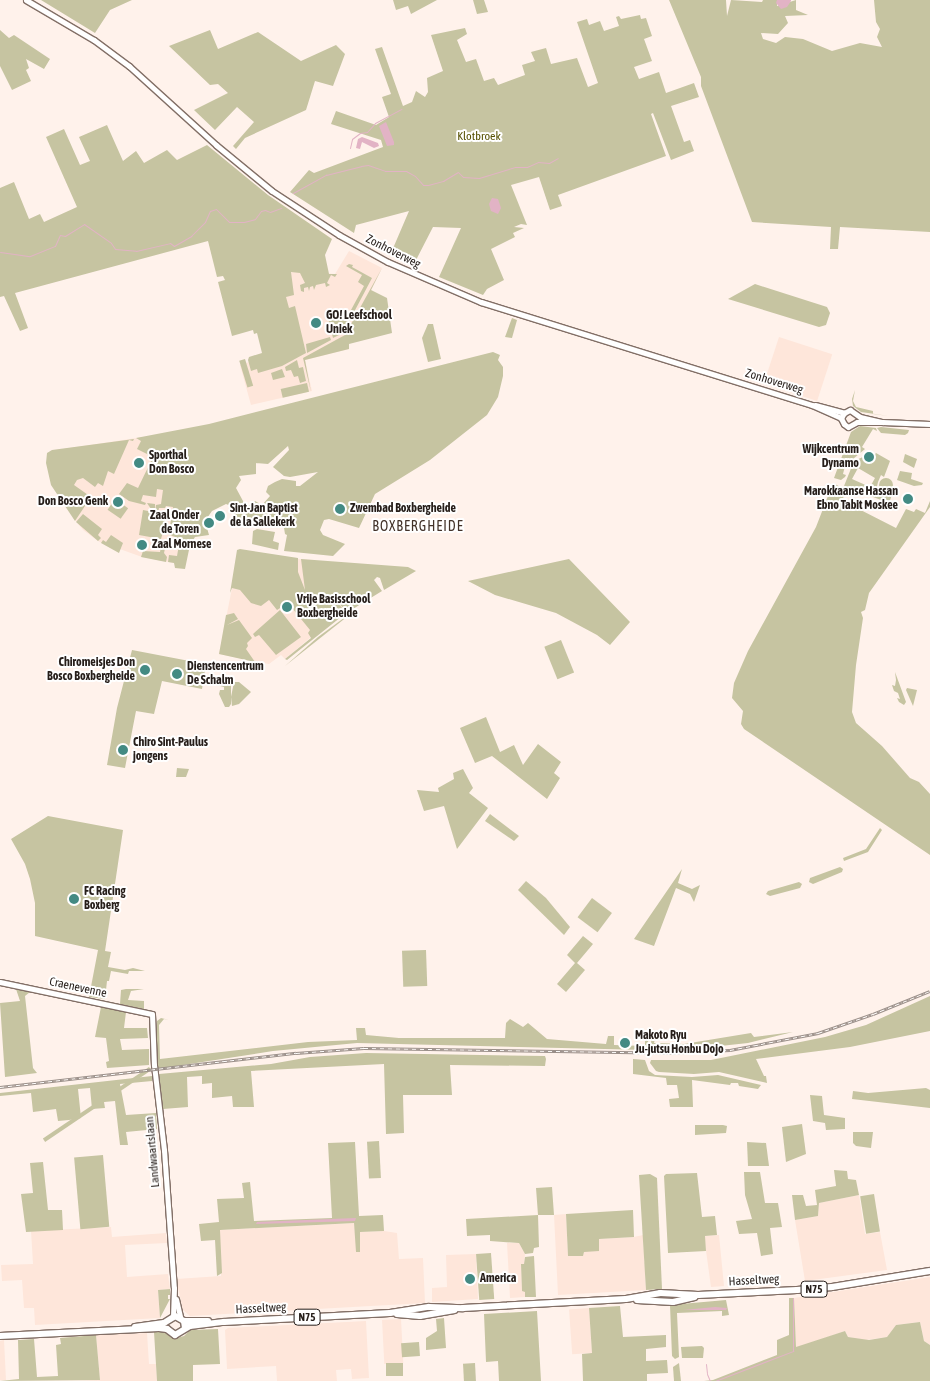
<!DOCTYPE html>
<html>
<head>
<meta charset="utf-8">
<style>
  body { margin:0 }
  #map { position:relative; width:930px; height:1381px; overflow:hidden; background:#fff2eb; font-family:"Asap Condensed",sans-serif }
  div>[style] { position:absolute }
  .built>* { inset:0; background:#fee6da; transform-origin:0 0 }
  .green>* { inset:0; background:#c6c4a1; transform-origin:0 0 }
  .round { border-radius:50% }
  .water>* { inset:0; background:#e2b3c5 }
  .stream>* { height:1px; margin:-0.5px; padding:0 0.5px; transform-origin:0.5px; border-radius:0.5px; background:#e2b3c5 }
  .roads { filter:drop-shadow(1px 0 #826f66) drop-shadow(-1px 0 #826f66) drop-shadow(0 1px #826f66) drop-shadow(0 -1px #826f66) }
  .minor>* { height:5px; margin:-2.5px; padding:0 2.5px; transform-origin:2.5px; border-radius:2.5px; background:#fff }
  .major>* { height:6px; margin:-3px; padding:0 3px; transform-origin:3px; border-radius:3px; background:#fff }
  .rail>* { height:3px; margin-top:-1.5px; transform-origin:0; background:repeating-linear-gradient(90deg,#fff 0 4px,#9a8f89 0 8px); box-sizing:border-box; border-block:1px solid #9a8f89 }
  .dots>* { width:14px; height:14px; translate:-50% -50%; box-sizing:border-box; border:2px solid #fff; border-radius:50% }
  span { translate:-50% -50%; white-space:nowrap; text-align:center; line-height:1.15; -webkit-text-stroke:4px #fff; paint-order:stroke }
  .shield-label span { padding:1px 4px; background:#fff; border:1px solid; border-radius:4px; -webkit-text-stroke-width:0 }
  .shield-label { font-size:11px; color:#261e1a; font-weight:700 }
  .park-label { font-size:12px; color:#565001 }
  .street-label { font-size:12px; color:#261e1a }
  .poi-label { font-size:12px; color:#261e1a; font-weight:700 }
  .left { translate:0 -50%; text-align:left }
  .right { translate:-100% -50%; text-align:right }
  .neighbourhood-label { font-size:14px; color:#423229; letter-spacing:1px }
</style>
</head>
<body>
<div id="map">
  <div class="built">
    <i style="clip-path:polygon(349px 251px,382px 268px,347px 340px,349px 349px,305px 360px,312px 391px,251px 405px,240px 365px,285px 350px,279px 296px,292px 271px,335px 274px)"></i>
    <i style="left:779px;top:337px;width:56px;height:49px;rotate:18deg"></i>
    <i style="clip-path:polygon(143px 437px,176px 488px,170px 534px,180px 539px,178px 554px,174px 563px,142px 557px,117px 548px,115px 550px,98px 541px,83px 530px,75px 520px,50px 451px)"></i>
    <i style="clip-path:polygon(297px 559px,312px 560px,348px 606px,285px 659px,281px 655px,269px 664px,219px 654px,232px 588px)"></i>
    <i style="clip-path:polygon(859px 1195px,865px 1234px,880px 1232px,887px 1270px,805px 1281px,795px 1220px,818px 1216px,819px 1203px)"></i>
    <i style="clip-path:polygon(566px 1214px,568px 1256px,583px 1255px,584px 1252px,599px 1239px,634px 1237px,643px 1235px,646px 1290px,558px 1295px,554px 1215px)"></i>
    <i style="clip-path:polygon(354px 1223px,357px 1252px,360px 1252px,359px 1232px,384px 1231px,397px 1233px,399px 1259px,423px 1258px,425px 1303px,190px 1316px,183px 1310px,176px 1279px,221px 1276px,219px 1230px)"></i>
    <i style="clip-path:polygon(111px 1227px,112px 1237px,166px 1233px,167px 1243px,125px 1245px,127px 1277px,168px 1274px,170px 1289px,158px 1290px,160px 1318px,35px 1325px,34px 1308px,24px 1308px,22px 1280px,2px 1281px,1px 1265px,33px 1264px,31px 1231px)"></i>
    <i style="clip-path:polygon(719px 1235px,724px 1286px,711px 1287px,704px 1236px)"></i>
    <i style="clip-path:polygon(507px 1243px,519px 1243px,525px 1254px,524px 1264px,521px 1264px,522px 1291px,525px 1291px,525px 1297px,510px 1298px)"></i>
    <i style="clip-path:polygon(476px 1254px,478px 1299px,432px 1302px,432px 1288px,447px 1287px,446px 1255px)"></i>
    <i style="clip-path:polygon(930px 1277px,930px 1345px,924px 1341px,920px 1322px,896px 1325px,887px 1337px,866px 1340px,848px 1337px,845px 1331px,796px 1348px,794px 1298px)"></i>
    <i style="left:589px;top:1308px;width:45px;height:20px;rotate:86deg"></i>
    <i style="left:401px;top:1319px;width:44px;height:19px;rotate:87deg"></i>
    <i style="clip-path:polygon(366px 1321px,369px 1378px,352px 1379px,351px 1369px,336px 1370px,337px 1381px,277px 1381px,276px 1366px,227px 1369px,225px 1330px,228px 1328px)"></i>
    <i style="clip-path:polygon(147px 1333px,149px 1364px,156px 1364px,157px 1381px,82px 1381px,100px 1380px,96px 1335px)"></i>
    <i style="clip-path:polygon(4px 1340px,6px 1380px,0 1380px,0 1341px)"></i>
  </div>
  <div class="green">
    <i style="clip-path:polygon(41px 0,132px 0,110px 10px,95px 33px)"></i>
    <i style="clip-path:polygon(393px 0,437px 0,411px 14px,408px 6px,396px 10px)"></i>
    <i style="clip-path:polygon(473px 0,484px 0,488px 12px,477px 14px)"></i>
    <i style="clip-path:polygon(669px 0,726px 0,727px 16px,731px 0,762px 2px,763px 0,777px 0,777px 6px,796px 0,796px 10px,808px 15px,785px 16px,788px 23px,778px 34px,761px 33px,763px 39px,776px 43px,785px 37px,803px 39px,832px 51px,860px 43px,882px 47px,877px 37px,880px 29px,876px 22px,874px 0,930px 0,930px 232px,840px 227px,838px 249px,830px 249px,831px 227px,752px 222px,701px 86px,701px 77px)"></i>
    <i style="clip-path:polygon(640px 15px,641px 19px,646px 18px,652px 36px,644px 39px,652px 61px,634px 67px,639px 79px,659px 72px,666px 93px,694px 83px,699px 97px,671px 106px,684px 142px,690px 140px,694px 151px,671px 160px,653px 113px,651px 114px,666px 156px,558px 195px,562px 206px,550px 210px,539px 177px,511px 185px,527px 225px,521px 224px,514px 227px,524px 228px,513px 233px,515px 237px,491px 249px,504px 280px,487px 289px,483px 295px,439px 277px,461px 228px,433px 227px,414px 264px,391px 253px,409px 211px,356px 225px,354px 233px,290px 192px,309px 170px,314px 173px,383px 147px,381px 140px,331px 124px,336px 111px,376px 125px,389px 117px,382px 97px,391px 94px,375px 49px,382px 47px,403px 106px,412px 102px,416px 91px,425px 97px,428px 92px,427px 78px,443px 71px,431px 35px,465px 28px,467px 34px,457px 40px,466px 62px,476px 59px,484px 81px,494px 78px,498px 85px,525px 75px,522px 65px,535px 61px,531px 52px,546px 48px,551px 64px,577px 58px,588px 87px,598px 83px,577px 22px,587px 19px,589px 25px,600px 21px,604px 31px,619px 26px,616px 17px,619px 16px,621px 19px)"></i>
    <i style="clip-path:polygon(0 30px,9px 38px,14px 35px,50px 59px,44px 69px,26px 59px,29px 68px,26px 70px,31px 81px,12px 90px,0 66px)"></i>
    <i style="clip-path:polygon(210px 30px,218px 49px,258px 32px,301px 61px,336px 45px,345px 54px,333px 86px,315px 81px,306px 110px,245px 138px,236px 149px,233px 146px,254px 122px,237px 107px,215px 130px,194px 110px,228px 93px,218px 84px,210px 85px,169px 46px)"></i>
    <i style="clip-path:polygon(107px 125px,123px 161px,136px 151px,144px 163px,167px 150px,177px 160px,207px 145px,268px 195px,332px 239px,325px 255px,329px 274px,337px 274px,335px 277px,331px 275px,327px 283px,330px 285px,326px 287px,325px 283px,316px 285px,314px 290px,313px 286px,310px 287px,309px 291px,308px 287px,304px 288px,304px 292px,301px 291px,300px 285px,305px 283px,300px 273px,291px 272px,294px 295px,286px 297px,289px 308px,295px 306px,306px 353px,282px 366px,258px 373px,257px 369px,251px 371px,248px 360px,249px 357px,262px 353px,257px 333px,254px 334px,253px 330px,232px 336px,218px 282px,225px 280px,223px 276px,217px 277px,208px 241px,15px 293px,28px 328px,20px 331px,4px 296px,0 297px,0 188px,14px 182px,29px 219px,40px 214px,44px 222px,77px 207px,46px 137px,64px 129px,80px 165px,90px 161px,79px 137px)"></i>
    <i style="clip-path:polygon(349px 264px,353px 265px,352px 267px,372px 278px,343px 333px,333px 338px,328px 318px,331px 317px,331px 314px,345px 321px,364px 286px,358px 282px,362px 275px,346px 266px)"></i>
    <i style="clip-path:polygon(382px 268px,371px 290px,387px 298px,392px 333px,349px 344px,349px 349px,305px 360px,311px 392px,303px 358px,345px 335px)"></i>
    <i style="clip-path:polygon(755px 284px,827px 307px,830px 313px,826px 325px,819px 327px,728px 299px)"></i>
    <i style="clip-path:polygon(512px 318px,517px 320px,512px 338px,505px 337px)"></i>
    <i style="clip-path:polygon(428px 324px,433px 324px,441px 359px,428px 362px,422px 338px)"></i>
    <i style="clip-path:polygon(330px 337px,331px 340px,307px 353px,306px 344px)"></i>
    <i style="clip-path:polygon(evenodd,493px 352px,500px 355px,498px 360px,503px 367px,503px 376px,498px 397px,487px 415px,430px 460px,375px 494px,359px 528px,329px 519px,324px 520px,320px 530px,323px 535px,345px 544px,333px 556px,284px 551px,287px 535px,285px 534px,283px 522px,278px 521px,272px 526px,252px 522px,239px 524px,234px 513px,231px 514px,229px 511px,231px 506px,226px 504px,212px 511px,205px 521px,209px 535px,195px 537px,190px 545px,185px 569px,175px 568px,174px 563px,168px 562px,169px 555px,177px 556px,180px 539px,163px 532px,161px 539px,139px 535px,143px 510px,153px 512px,147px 503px,155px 504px,155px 512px,156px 505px,161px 504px,163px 490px,157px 489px,156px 497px,143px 495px,141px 501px,146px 503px,145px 505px,129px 501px,119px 494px,127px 483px,138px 488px,153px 457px,137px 449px,141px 441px,136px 438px,209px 424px,493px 352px,288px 446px,289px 450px,273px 467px,284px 476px,290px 477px,318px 472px,300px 486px,296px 486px,296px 481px,282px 479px,275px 482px,268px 486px,266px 492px,270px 496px,262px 505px,255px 501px,244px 509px,243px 501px,236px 488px,241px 480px,239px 476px,256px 474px,256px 463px,268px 464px,288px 446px,493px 352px,166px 506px,173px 507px,170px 526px,164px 525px,166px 515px,158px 513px,159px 508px,165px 508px,166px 506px)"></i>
    <i style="left:245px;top:359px;width:28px;height:6px;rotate:73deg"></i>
    <i style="clip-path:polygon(297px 360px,299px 368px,303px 367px,306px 381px,300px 383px,298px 376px,294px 377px,291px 370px,286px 371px,285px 367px)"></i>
    <i style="clip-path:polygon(282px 369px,285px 377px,273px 380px,271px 373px)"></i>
    <i style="left:307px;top:383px;width:9px;height:27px;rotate:77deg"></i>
    <i style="clip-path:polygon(855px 390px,853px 401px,856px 407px,873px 411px,873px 414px,889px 416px,861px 412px,853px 406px,852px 399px)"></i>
    <i style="clip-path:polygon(860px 426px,876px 428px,877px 431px,873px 429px,862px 447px,865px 449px,853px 459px,849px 467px,845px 466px,843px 474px,846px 475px,845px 477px,841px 480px,834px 478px,851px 432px)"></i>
    <i style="clip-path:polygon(881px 427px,909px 430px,908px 433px,905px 435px,881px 433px,877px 428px)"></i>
    <i style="clip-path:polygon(134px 439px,133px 441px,129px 440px,114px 474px,108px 471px,103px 486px,98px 483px,95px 487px,83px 478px,77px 480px,74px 485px,91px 497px,75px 521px,51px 485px,46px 463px,47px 453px,52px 450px)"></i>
    <i style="clip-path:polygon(evenodd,876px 453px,890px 461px,884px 477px,881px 475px,878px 482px,876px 491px,886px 494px,893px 492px,889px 503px,844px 486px,854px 461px,865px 456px,869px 461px,876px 453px,858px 468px,875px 478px,870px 487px,852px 479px,858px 468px)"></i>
    <i style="clip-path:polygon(905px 454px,917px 459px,914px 468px,903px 462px)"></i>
    <i style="clip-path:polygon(900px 471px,912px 473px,911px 479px,923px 483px,922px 485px,914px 486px,897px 480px)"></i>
    <i class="round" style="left:879px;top:478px;width:14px;height:14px"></i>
    <i style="clip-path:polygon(833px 483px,844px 489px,843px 501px,896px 528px,906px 509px,914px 512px,916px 509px,925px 513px,930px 501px,930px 507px,869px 593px,865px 610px,861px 612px,863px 618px,856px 665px,852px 712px,856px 723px,882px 746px,910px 778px,919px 782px,930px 794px,930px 855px,744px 729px,741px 724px,743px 711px,732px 698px,734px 683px,748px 651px,816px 527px)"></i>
    <i style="left:115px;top:499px;width:16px;height:13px;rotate:35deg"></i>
    <i style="clip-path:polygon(83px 514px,102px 529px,98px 535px,101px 538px,98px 541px,76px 522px)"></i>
    <i style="clip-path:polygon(257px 529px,275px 532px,273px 541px,279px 543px,278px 550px,252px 544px,253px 531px)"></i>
    <i style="clip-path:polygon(111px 535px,123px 543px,119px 553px,101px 543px,103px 540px,106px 542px)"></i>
    <i style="clip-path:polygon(162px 542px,166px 544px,164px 553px,167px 557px,166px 562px,141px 557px,143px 551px,160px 552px)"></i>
    <i style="clip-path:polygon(240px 549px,298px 558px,298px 572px,305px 590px,301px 559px,408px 567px,416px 571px,384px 590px,380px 578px,377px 577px,374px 580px,382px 591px,348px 612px,338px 603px,346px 613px,287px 660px,285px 659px,311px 638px,308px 633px,310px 630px,288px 603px,277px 610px,269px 600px,261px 606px,251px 603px,240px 590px,232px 588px,230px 593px,237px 550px)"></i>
    <i style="clip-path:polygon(569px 559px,630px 622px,610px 645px,597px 635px,556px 613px,495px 595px,468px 581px)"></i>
    <i style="clip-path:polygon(280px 610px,301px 637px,276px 655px,259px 635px,255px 637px,253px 634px)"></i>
    <i style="clip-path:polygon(234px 613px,238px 619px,227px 625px,239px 620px,252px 638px,247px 643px,248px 646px,246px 649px,255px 662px,219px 654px,226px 615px)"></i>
    <i style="clip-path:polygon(348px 615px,348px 616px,285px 666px,318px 637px)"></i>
    <i style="left:561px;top:640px;width:35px;height:18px;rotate:68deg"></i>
    <i style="clip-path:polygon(132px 650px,205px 664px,205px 670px,202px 689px,162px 681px,154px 714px,136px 711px,125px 768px,107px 765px,117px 708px)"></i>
    <i style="clip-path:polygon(895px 672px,906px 702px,904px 705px,899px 702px,897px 698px,900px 699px,898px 693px,894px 691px,892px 685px,895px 686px,896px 680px)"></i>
    <i style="clip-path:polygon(216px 680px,231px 685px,231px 704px,229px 707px,225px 707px,219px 694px,220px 690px,224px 690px,224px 687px,216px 685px)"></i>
    <i style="clip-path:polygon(234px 682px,239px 682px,251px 692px,239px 704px,232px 706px,231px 697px)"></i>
    <i style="clip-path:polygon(907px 688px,917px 690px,913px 706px,906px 690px)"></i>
    <i style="clip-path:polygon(486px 717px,500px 752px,514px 745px,523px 765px,538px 744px,561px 762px,554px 773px,560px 778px,547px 799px,492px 756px,475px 763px,460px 728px)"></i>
    <i style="clip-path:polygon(177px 768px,189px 769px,186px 777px,176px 777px)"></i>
    <i style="clip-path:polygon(463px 769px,473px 788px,469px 793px,488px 808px,457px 849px,444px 806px,424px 811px,417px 790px,439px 792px,438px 788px,454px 779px,453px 773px)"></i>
    <i style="clip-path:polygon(490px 814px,519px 836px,514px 841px,485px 821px)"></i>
    <i style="clip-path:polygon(48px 816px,123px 830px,105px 951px,111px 952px,108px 967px,125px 970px,133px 968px,145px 971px,129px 971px,128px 974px,111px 971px,109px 981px,107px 981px,105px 999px,89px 997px,98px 950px,35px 936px,35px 903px,30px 879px,25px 864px,11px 839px)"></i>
    <i style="clip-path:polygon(880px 828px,882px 830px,868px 852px,844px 861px,843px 858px,866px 849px)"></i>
    <i style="clip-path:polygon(840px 867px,843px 869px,842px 872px,813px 884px,809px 882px,810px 878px)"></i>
    <i style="clip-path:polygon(682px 869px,678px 883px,692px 889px,700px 885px,694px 902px,690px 894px,676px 888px,654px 946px,634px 939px)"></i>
    <i style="clip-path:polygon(526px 881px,546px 898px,570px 927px,564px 935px,518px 890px)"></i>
    <i style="clip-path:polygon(799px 882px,802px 884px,800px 888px,770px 896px,766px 894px,768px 891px)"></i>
    <i style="left:592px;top:898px;width:25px;height:24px;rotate:37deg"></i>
    <i style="clip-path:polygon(583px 936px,593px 944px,577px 963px,585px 970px,566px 992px,557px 984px,575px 963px,567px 955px)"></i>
    <i style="left:426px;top:950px;width:36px;height:24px;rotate:88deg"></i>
    <i style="clip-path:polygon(16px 989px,30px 992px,25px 996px,33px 1068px,37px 1073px,5px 1077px,0 1003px,20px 1001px)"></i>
    <i style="clip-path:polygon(126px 989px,144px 989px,131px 991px,128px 1000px,144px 1001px,144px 1009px,120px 1004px,121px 990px)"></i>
    <i style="clip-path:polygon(930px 996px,930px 1031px,850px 1047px,756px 1059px,764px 1076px,766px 1076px,767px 1083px,719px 1072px,694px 1074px,659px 1072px,656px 1071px,650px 1063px,651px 1060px,711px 1060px,825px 1037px,866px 1025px)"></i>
    <i style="clip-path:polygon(101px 1007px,126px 1012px,124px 1028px,147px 1028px,148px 1038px,120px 1039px,122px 1050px,149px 1049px,149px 1065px,107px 1068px,106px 1062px,109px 1061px,106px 1038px,95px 1037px)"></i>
    <i style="clip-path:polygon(161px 1018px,169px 1020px,164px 1019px,159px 1025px,160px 1059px,308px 1042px,357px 1040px,356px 1028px,365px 1028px,366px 1035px,399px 1038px,505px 1038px,506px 1023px,510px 1019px,523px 1027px,528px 1023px,547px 1039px,606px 1044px,608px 1036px,614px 1036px,614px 1045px,645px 1046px,645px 1040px,642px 1034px,649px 1035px,647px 1050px,357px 1043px,273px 1051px,157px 1069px,157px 1021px)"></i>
    <i style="clip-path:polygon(793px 1032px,748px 1043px,711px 1047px,650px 1050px,652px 1035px,656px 1035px,654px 1043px,684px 1044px,751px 1033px,754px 1037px)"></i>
    <i style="clip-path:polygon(366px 1053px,545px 1056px,546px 1059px,545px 1066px,450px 1065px,452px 1095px,403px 1095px,404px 1133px,386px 1134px,384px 1064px,251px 1071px,254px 1107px,233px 1107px,232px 1096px,212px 1098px,212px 1083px,202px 1084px,202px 1076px,187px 1077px,188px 1107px,163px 1109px,159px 1074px,271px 1064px,310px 1057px)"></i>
    <i style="clip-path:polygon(633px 1059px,645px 1060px,649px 1071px,655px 1075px,692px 1077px,718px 1075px,761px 1085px,758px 1089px,739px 1086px,738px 1083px,731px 1083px,730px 1085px,692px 1080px,693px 1107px,670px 1107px,669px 1099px,679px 1098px,677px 1085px,667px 1085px,666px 1078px,633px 1074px)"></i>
    <i style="left:149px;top:1067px;width:4px;height:128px;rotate:56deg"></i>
    <i style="clip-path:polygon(152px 1076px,152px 1081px,120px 1084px,126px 1115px,156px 1113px,157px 1129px,126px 1132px,128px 1145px,120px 1145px,115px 1101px,104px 1102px,105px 1108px,92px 1109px,90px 1088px,78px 1089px,81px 1118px,69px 1120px,58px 1121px,56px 1109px,33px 1112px,31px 1093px,0 1096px,0 1093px)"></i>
    <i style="clip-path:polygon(926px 1088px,930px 1090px,930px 1108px,852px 1099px,853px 1091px,868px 1093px)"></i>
    <i style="clip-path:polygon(810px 1095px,822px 1096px,824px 1115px,845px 1118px,845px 1129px,826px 1130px,825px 1123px,813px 1121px)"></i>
    <i style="clip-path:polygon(802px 1124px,806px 1154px,786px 1162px,782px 1127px)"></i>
    <i style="clip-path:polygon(695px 1125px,723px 1125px,727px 1126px,726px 1133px,695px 1135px)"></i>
    <i style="clip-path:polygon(853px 1132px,873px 1132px,871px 1148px,856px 1146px,853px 1143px)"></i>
    <i style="left:379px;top:1141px;width:37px;height:12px;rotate:87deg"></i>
    <i style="clip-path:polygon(355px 1142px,359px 1216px,383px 1215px,384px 1231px,360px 1232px,360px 1252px,356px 1252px,354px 1223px,220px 1230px,222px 1273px,217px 1276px,215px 1240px,201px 1241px,199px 1224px,219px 1222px,217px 1199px,244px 1198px,242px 1183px,250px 1182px,254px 1221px,332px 1218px,328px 1143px)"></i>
    <i style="clip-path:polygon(747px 1142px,766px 1143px,769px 1166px,748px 1166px)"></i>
    <i style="left:103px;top:1155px;width:72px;height:29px;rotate:85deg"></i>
    <i style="clip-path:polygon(43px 1162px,48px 1210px,62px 1210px,63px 1230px,26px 1232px,21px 1194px,33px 1193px,30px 1163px)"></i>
    <i style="clip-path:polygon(834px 1170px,847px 1171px,848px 1179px,856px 1180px,859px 1195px,819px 1203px,818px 1216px,795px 1220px,792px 1195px,803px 1195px,806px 1206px,817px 1205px,815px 1190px,836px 1186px)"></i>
    <i style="clip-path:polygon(744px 1172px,760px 1172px,765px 1203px,778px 1203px,782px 1227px,770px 1228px,773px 1254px,761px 1256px,757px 1233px,739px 1234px,736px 1221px,752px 1219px,745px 1195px)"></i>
    <i style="clip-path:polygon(697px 1173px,702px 1217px,715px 1216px,717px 1235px,705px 1236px,706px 1251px,668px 1253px,664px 1176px,666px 1174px)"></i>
    <i style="clip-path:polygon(650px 1174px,657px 1178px,662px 1289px,646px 1290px,639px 1175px)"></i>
    <i style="clip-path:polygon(552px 1187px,554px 1215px,538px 1215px,539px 1247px,534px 1248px,533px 1253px,525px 1254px,519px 1243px,490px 1241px,490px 1235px,467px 1236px,466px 1219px,538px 1215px,536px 1188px)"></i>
    <i style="left:874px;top:1194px;width:38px;height:14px;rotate:81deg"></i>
    <i style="clip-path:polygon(633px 1210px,634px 1237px,599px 1239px,599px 1251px,584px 1252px,583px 1256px,568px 1256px,566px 1214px)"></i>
    <i style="left:491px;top:1253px;width:46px;height:15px;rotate:86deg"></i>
    <i style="clip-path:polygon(534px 1256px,536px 1297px,525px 1297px,525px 1292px,522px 1291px,521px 1264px,524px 1264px,525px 1257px)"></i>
    <i style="clip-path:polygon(170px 1289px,170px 1295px,168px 1295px,168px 1299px,170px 1299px,160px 1318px,158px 1290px)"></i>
    <i style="clip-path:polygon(789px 1298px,794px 1298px,796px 1347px,845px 1331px,848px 1337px,869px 1340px,887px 1337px,896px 1325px,920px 1322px,924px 1341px,930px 1345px,930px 1381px,704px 1381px,713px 1380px,777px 1355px,777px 1340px,789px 1335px)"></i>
    <i style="clip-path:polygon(726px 1300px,729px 1315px,722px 1316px,722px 1311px,677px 1313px,679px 1357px,675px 1359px,672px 1356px,670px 1305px)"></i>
    <i style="clip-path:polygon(620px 1306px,623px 1337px,666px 1335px,666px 1347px,646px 1349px,646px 1361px,667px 1360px,668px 1373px,647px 1374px,647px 1381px,583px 1381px,582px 1354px,592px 1353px,589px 1308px)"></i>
    <i style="clip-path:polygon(537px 1311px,541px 1381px,499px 1381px,498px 1361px,486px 1362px,484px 1314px)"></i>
    <i style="clip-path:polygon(444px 1318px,446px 1348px,426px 1350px,426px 1338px,437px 1331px,436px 1319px)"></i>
    <i style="clip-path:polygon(218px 1329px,220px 1364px,193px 1365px,193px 1381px,157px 1381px,154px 1332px,164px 1331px,177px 1338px,184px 1336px,190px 1330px)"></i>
    <i style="clip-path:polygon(96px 1335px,100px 1380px,0 1381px,19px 1379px,18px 1340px,34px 1339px,37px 1377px,58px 1376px,56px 1345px,61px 1344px,60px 1338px)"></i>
    <i style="left:419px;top:1342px;width:14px;height:18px;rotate:86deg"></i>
    <i style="clip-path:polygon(702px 1346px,704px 1348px,703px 1358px,682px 1358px,681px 1347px)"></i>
    <i style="left:403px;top:1363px;width:13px;height:17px;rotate:90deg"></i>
    <i style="left:475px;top:1363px;width:18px;height:12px;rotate:87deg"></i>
    <i style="clip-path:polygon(679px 1363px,681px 1381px,674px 1381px,673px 1367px)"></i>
  </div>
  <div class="water">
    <i style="clip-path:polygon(777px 0,791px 0,791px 1px,787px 7px,781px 9px,776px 3px)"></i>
    <i style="clip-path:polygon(386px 122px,394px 142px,394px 145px,387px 146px,379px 126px)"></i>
    <i style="clip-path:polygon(362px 137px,378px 143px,379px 146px,374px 148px,362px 142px,360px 149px,356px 148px,358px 139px)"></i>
    <i style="clip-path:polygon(492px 198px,498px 199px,501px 208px,498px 214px,491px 211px,489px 204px)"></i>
    <i style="clip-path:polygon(356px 1218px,355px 1221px,256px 1224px,257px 1222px)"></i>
    <i style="clip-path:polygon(715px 1307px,727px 1308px,726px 1310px,683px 1310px)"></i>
  </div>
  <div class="stream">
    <i style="left:350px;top:148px;width:9px;rotate:-77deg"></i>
    <i style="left:352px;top:139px;width:10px;rotate:-37deg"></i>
    <i style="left:360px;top:133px;width:7px;rotate:-8deg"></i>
    <i style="left:367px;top:132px;width:12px;rotate:-48deg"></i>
    <i style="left:375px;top:123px;width:30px;rotate:-28deg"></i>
    <i style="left:293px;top:193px;width:38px;rotate:-29deg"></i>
    <i style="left:326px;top:175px;width:36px;rotate:-14deg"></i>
    <i style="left:361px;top:166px;width:7px;rotate:-8deg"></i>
    <i style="left:368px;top:165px;width:18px;rotate:19deg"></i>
    <i style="left:385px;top:171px;width:21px"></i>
    <i style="left:406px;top:171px;width:10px;rotate:29deg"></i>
    <i style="left:415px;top:176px;width:12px;rotate:48deg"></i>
    <i style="left:423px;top:185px;width:5px"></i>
    <i style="left:428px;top:185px;width:16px;rotate:-15deg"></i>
    <i style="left:443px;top:181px;width:17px;rotate:-31deg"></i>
    <i style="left:458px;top:172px;width:7px;rotate:45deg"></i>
    <i style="left:463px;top:177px;width:16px;rotate:4deg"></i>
    <i style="left:479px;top:178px;width:38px;rotate:-17deg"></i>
    <i style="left:515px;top:167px;width:12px"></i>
    <i style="left:527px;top:167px;width:12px;rotate:-24deg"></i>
    <i style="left:538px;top:162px;width:11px;rotate:5deg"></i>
    <i style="left:549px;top:163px;width:10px;rotate:-29deg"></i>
    <i style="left:0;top:252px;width:30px;rotate:8deg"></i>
    <i style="left:30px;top:256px;width:27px;rotate:-22deg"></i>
    <i style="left:55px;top:246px;width:12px;rotate:-66deg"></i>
    <i style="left:60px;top:235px;width:5px;rotate:11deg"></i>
    <i style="left:65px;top:236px;width:22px;rotate:-32deg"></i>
    <i style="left:84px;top:224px;width:33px;rotate:35deg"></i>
    <i style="left:111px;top:243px;width:7px;rotate:56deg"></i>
    <i style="left:115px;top:249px;width:21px;rotate:5deg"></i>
    <i style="left:136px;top:251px;width:35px;rotate:-13deg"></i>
    <i style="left:170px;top:243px;width:5px;rotate:37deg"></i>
    <i style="left:174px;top:246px;width:20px;rotate:-30deg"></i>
    <i style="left:191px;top:236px;width:20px;rotate:-45deg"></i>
    <i style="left:205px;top:222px;width:12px;rotate:-66deg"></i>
    <i style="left:210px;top:211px;width:6px;rotate:-18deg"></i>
    <i style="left:216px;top:209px;width:18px;rotate:45deg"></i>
    <i style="left:229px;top:222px;width:15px"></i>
    <i style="left:244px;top:222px;width:11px;rotate:-15deg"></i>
    <i style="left:255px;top:219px;width:10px;rotate:-53deg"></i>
    <i style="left:261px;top:211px;width:4px;rotate:-14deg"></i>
    <i style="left:265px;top:210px;width:5px;rotate:22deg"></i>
    <i style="left:270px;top:212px;width:12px;rotate:-20deg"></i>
    <i style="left:706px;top:1364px;width:9px;rotate:84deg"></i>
    <i style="left:707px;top:1374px;width:8px;rotate:67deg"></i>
    <i style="left:715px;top:1381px;width:84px;rotate:-21deg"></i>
    <i style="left:793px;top:1351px;width:53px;rotate:-90deg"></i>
  </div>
  <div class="roads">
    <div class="minor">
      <i style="left:26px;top:0;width:79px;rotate:30.5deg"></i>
      <i style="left:94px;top:40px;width:44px;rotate:36.6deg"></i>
      <i style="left:129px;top:66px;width:118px;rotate:42.2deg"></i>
      <i style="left:216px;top:145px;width:72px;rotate:39.4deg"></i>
      <i style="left:272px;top:191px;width:80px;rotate:33.3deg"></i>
      <i style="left:339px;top:235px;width:56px;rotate:28.9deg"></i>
      <i style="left:388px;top:262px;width:101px;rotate:23.3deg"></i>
      <i style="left:481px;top:302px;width:347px;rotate:17.3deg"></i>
      <i style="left:812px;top:405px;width:32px;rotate:24deg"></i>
      <i style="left:815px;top:405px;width:30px;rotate:15deg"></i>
      <i style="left:882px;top:422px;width:25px;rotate:180deg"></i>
      <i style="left:857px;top:422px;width:10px;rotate:151deg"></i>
      <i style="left:848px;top:427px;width:5px;rotate:-143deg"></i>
      <i style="left:844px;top:424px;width:7px;rotate:-117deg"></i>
      <i style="left:841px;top:418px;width:6px;rotate:-59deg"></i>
      <i style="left:844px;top:413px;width:7px;rotate:-27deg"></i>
      <i style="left:850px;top:410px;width:12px;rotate:35deg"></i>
      <i style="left:860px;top:417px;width:23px;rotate:13deg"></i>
      <i style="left:882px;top:422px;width:48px;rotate:2.4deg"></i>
      <i style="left:0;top:982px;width:155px;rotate:11.9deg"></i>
      <i style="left:152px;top:1014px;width:51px;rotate:87.8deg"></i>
      <i style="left:154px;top:1065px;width:86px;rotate:83.3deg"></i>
      <i style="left:164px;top:1150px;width:138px;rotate:85.9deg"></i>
      <i style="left:174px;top:1288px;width:28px;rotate:92deg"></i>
      <i style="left:176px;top:1299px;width:18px;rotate:77deg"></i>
    </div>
    <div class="major">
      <i style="left:637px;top:1300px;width:36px;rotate:3deg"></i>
      <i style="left:673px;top:1302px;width:22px;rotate:-13deg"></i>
      <i style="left:397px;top:1314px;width:23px;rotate:5deg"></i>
      <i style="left:420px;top:1316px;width:35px;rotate:-10deg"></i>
      <i style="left:184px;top:1321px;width:24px"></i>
      <i style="left:135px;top:1327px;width:29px;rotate:-8deg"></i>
      <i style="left:164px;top:1323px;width:13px;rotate:-32deg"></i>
      <i style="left:175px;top:1316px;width:10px;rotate:29deg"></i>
      <i style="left:184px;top:1321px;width:7px;rotate:82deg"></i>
      <i style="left:0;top:1336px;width:159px;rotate:-2.9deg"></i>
      <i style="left:159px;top:1328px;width:8px;rotate:7deg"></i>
      <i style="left:167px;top:1329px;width:10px;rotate:37deg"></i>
      <i style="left:175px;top:1335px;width:17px;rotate:-31deg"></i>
      <i style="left:190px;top:1326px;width:34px;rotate:-7deg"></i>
      <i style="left:224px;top:1322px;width:166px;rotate:-3.1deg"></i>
      <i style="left:390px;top:1313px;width:39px;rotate:-9deg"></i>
      <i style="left:429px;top:1307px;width:34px;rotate:2deg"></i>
      <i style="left:463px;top:1308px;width:163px;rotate:-3.2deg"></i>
      <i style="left:626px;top:1299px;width:35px;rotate:-10deg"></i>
      <i style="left:660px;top:1293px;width:38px;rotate:3deg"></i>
      <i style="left:698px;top:1295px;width:99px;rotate:-2.9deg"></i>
      <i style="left:797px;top:1290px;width:35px;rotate:-5deg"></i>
      <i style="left:832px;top:1287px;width:99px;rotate:-9.3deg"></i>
    </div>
  </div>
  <div class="rail">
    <i style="left:0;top:1087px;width:298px;rotate:-6.6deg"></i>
    <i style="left:296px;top:1053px;width:68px;rotate:-4.2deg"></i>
    <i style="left:364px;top:1048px;width:302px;rotate:0.9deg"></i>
    <i style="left:666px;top:1053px;width:64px;rotate:-2.7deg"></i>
    <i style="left:730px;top:1050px;width:90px;rotate:-10.9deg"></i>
    <i style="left:818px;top:1033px;width:58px;rotate:-19.1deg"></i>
    <i style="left:873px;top:1014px;width:61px;rotate:-22deg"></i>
  </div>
  <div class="dots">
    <i style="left:316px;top:323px;background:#438a83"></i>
    <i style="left:869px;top:457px;background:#438a83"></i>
    <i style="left:139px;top:463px;background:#438a83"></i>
    <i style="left:908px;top:499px;background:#438a83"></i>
    <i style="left:118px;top:502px;background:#438a83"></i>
    <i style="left:340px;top:509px;background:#438a83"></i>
    <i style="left:220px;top:516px;background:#438a83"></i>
    <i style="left:209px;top:523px;background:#438a83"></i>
    <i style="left:142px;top:545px;background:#438a83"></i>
    <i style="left:287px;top:607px;background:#438a83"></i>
    <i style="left:145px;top:670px;background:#438a83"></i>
    <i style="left:177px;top:674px;background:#438a83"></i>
    <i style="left:123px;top:750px;background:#438a83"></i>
    <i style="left:74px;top:899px;background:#438a83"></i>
    <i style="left:625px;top:1043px;background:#438a83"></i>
    <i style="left:470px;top:1279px;background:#438a83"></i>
  </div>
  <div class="shield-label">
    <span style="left:814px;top:1289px">N75</span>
    <span style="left:307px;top:1317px">N75</span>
  </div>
  <div class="park-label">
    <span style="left:479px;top:137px">Klotbroek</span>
  </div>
  <div class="street-label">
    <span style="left:393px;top:252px;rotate:27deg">Zonhoverweg</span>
    <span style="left:774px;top:382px;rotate:17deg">Zonhoverweg</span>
    <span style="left:78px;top:988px;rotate:12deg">Craenevenne</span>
    <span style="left:153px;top:1152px;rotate:-95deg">Landwaartslaan</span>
    <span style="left:754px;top:1281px;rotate:-3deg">Hasseltweg</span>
    <span style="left:261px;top:1309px;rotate:-3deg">Hasseltweg</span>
  </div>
  <div class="poi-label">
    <span class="left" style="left:326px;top:323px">GO! Leefschool<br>Uniek</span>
    <span class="right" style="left:859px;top:457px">Wijkcentrum<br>Dynamo</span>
    <span class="left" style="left:149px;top:463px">Sporthal<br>Don Bosco</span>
    <span class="right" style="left:898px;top:499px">Marokkaanse Hassan<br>Ebno Tabit Moskee</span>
    <span class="right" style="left:108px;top:502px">Don Bosco Genk</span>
    <span class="left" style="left:230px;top:516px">Sint-Jan Baptist<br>de la Sallekerk</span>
    <span class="left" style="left:350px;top:509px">Zwembad Boxbergheide</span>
    <span class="right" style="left:199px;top:523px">Zaal Onder<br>de Toren</span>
    <span class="left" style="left:152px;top:545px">Zaal Mornese</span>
    <span class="left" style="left:297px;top:607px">Vrije Basisschool<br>Boxbergheide</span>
    <span class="right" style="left:135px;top:670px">Chiromeisjes Don<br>Bosco Boxbergheide</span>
    <span class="left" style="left:187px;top:674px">Dienstencentrum<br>De Schalm</span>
    <span class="left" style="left:133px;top:750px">Chiro Sint-Paulus<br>jongens</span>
    <span class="left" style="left:84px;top:899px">FC Racing<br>Boxberg</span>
    <span class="left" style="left:635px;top:1043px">Makoto Ryu<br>Ju-jutsu Honbu Dojo</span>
    <span class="left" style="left:480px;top:1279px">America</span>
  </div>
  <div class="neighbourhood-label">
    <span style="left:418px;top:526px">BOXBERGHEIDE</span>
  </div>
</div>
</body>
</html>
